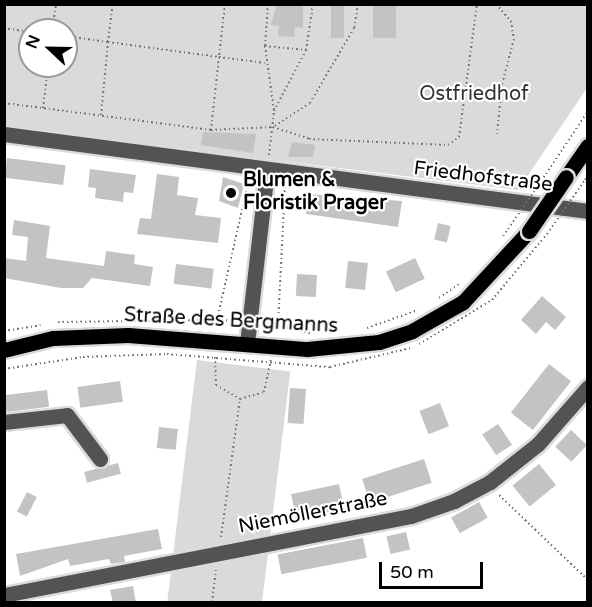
<!DOCTYPE html>
<html>
<head>
<meta charset="utf-8">
<style>
  body { margin:0 }
  #map { position:relative; width:592px; height:607px; overflow:hidden; background:#fff; font-family:"Varela Round",sans-serif }
  div>[style] { position:absolute }
  .green>* { inset:0; background:#dadada; transform-origin:0 0 }
  .building>* { inset:0; background:#c3c3c3; transform-origin:0 0 }
  .path>* { height:2px; margin-top:-1px; transform-origin:0; background:repeating-linear-gradient(90deg,#757575 0 1.5px,transparent 0 4.5px) }
  .roads { filter:drop-shadow(2px 0 #dbdbdb) drop-shadow(-2px 0 #dbdbdb) drop-shadow(0 2px #dbdbdb) drop-shadow(0 -2px #dbdbdb) }
  .minor>* { height:15px; margin:-7.5px; padding:0 7.5px; transform-origin:7.5px; border-radius:7.5px; background:#535353 }
  .major>* { height:15px; margin:-7.5px; padding:0 7.5px; transform-origin:7.5px; border-radius:7.5px; background:#000 }
  .path-bridge>* { height:2px; margin-top:-1px; transform-origin:0; background:repeating-linear-gradient(90deg,#757575 0 1.5px,transparent 0 4.5px) }
  .bridges { filter:drop-shadow(2px 0 #dbdbdb) drop-shadow(-2px 0 #dbdbdb) drop-shadow(0 2px #dbdbdb) drop-shadow(0 -2px #dbdbdb) }
  .major-bridge>* { height:15px; margin:-7.5px; padding:0 7.5px; transform-origin:7.5px; border-radius:7.5px; background:#000 }
  .dots>* { width:16px; height:16px; translate:-50% -50%; box-sizing:border-box; border:3px solid #fff; border-radius:50% }
  span { translate:-50% -50%; white-space:nowrap; text-align:center; line-height:1.15; -webkit-text-stroke:4.5px #fff; paint-order:stroke }
  .park-label { font-size:20px; color:#313131 }
  .street-label { font-size:20px; color:#000 }
  .poi-label { font-size:20px; color:#000; font-weight:700 }
  .left { translate:0 -50%; text-align:left }
  .frame { position:absolute; inset:0; border:6px solid #000; pointer-events:none }
  .north { position:absolute; left:18px; top:18px; width:60px; height:60px; box-sizing:border-box; background:#fff; border:2px solid #999; border-radius:50%; rotate:292deg; font-size:16px; font-weight:700; line-height:24px; text-align:center; color:#000 }
  .north::after { content:''; display:block; margin:auto; width:21px; height:27px; background:#000; clip-path:polygon(50% 0,100% 100%,50% 72%,0 100%) }
  .scale { position:absolute; left:379px; top:562px; width:104px; height:27px; box-sizing:border-box; border:3px solid #000; border-top:0; padding-left:8px; font-size:18px; line-height:21px; white-space:nowrap; color:#000; -webkit-text-stroke:4px #fff; paint-order:stroke }
</style>
</head>
<body>
<div id="map">
  <div class="green">
    <i style="clip-path:polygon(evenodd,5px 5px,587px 5px,587px 88px,518px 190px,5px 127px,5px 5px,30px 30px,66px 30px,66px 66px,30px 66px,30px 30px)"></i>
    <i style="left:197px;top:360px;width:94px;height:243px;rotate:7deg"></i>
  </div>
  <div class="building">
    <i style="clip-path:polygon(277px 4px,303px 4px,303px 28px,295px 27px,294px 37px,278px 36px,279px 26px,271px 25px)"></i>
    <i style="left:331px;top:4px;width:13px;height:34px"></i>
    <i style="left:373px;top:4px;width:23px;height:34px"></i>
    <i style="clip-path:polygon(203px 132px,256px 134px,253px 153px,201px 145px)"></i>
    <i style="clip-path:polygon(292px 142px,315px 145px,313px 157px,288px 157px)"></i>
    <i style="left:7px;top:158px;width:59px;height:20px;rotate:7deg"></i>
    <i style="clip-path:polygon(90px 169px,136px 175px,133px 193px,124px 192px,123px 202px,95px 198px,96px 188px,88px 187px)"></i>
    <i style="clip-path:polygon(157px 174px,179px 177px,177px 195px,198px 198px,195px 215px,221px 218px,218px 243px,137px 234px,140px 218px,151px 219px)"></i>
    <i style="clip-path:polygon(223px 177px,244px 184px,238px 208px,219px 201px)"></i>
    <i style="clip-path:polygon(309px 194px,402px 201px,398px 227px,306px 214px)"></i>
    <i style="clip-path:polygon(14px 220px,50px 226px,46px 258px,104px 266px,106px 251px,135px 255px,134px 264px,153px 267px,150px 286px,92px 278px,83px 288px,61px 288px,4px 278px,4px 258px,26px 261px,28px 237px,12px 235px)"></i>
    <i style="left:438px;top:223px;width:13px;height:17px;rotate:13deg"></i>
    <i style="left:415px;top:258px;width:23px;height:32px;rotate:65deg"></i>
    <i style="left:348px;top:261px;width:20px;height:27px;rotate:6deg"></i>
    <i style="left:176px;top:264px;width:38px;height:20px;rotate:7deg"></i>
    <i style="left:297px;top:274px;width:20px;height:22px;rotate:3deg"></i>
    <i style="clip-path:polygon(542px 296px,566px 317px,555px 330px,546px 322px,536px 334px,521px 320px)"></i>
    <i style="left:549px;top:364px;width:28px;height:62px;rotate:38deg"></i>
    <i style="left:120px;top:381px;width:21px;height:43px;rotate:82deg"></i>
    <i style="left:290px;top:388px;width:16px;height:35px;rotate:4deg"></i>
    <i style="left:47px;top:390px;width:17px;height:43px;rotate:83deg"></i>
    <i style="left:440px;top:403px;width:25px;height:22px;rotate:69deg"></i>
    <i style="left:498px;top:424px;width:25px;height:19px;rotate:56deg"></i>
    <i style="left:159px;top:427px;width:19px;height:21px;rotate:6deg"></i>
    <i style="left:571px;top:430px;width:22px;height:23px;rotate:43deg"></i>
    <i style="left:424px;top:459px;width:25px;height:65px;rotate:72deg"></i>
    <i style="left:118px;top:463px;width:11px;height:35px;rotate:75deg"></i>
    <i style="left:539px;top:464px;width:27px;height:34px;rotate:51deg"></i>
    <i style="left:339px;top:484px;width:25px;height:49px;rotate:78deg"></i>
    <i style="left:27px;top:492px;width:11px;height:22px;rotate:27deg"></i>
    <i style="left:479px;top:502px;width:18px;height:32px;rotate:61deg"></i>
    <i style="clip-path:polygon(158px 529px,162px 549px,124px 556px,125px 562px,111px 564px,109px 559px,70px 566px,68px 559px,20px 576px,16px 554px)"></i>
    <i style="left:406px;top:532px;width:18px;height:20px;rotate:77deg"></i>
    <i style="left:363px;top:538px;width:20px;height:87px;rotate:79deg"></i>
    <i style="clip-path:polygon(133px 586px,136px 603px,113px 603px,110px 590px)"></i>
  </div>
  <div class="path">
    <i style="left:225px;top:4px;width:53px;rotate:96.5deg"></i>
    <i style="left:219px;top:57px;width:46px;rotate:7.4deg"></i>
    <i style="left:268px;top:4px;width:42px;rotate:94.1deg"></i>
    <i style="left:265px;top:46px;width:41px;rotate:5.6deg"></i>
    <i style="left:306px;top:50px;width:47px;rotate:-81.3deg"></i>
    <i style="left:358px;top:4px;width:24px;rotate:99deg"></i>
    <i style="left:354px;top:28px;width:87px;rotate:120.4deg"></i>
    <i style="left:310px;top:103px;width:44px;rotate:147deg"></i>
    <i style="left:273px;top:127px;width:38px;rotate:18deg"></i>
    <i style="left:309px;top:139px;width:139px;rotate:2.5deg"></i>
    <i style="left:448px;top:145px;width:14px;rotate:-36deg"></i>
    <i style="left:459px;top:137px;width:134px;rotate:-82.3deg"></i>
    <i style="left:496px;top:4px;width:23px;rotate:49deg"></i>
    <i style="left:511px;top:21px;width:18px;rotate:81deg"></i>
    <i style="left:514px;top:39px;width:47px;rotate:104.9deg"></i>
    <i style="left:502px;top:84px;width:50px;rotate:95.7deg"></i>
    <i style="left:4px;top:28px;width:26px;rotate:9deg"></i>
    <i style="left:52px;top:30px;width:26px;rotate:-81deg"></i>
    <i style="left:66px;top:36px;width:42px;rotate:8.1deg"></i>
    <i style="left:108px;top:42px;width:38px;rotate:-83deg"></i>
    <i style="left:265px;top:46px;width:66px;rotate:82.1deg"></i>
    <i style="left:274px;top:111px;width:69px;rotate:-62.3deg"></i>
    <i style="left:4px;top:103px;width:209px;rotate:7.4deg"></i>
    <i style="left:211px;top:130px;width:62px;rotate:-2.8deg"></i>
    <i style="left:43px;top:108px;width:42px;rotate:-83.2deg"></i>
    <i style="left:101px;top:115px;width:73px;rotate:-84.5deg"></i>
    <i style="left:108px;top:42px;width:112px;rotate:7.7deg"></i>
    <i style="left:219px;top:57px;width:73px;rotate:96.3deg"></i>
    <i style="left:269px;top:155px;width:44px;rotate:-83.5deg"></i>
    <i style="left:546px;top:174px;width:76px;rotate:-56.3deg"></i>
    <i style="left:585px;top:180px;width:5px;rotate:-53deg"></i>
    <i style="left:285px;top:186px;width:139px;rotate:92.9deg"></i>
    <i style="left:278px;top:325px;width:34px;rotate:14deg"></i>
    <i style="left:503px;top:236px;width:9px;rotate:-54deg"></i>
    <i style="left:439px;top:298px;width:24px;rotate:-35deg"></i>
    <i style="left:217px;top:320px;width:18px;rotate:3deg"></i>
    <i style="left:58px;top:322px;width:159px;rotate:-0.7deg"></i>
    <i style="left:217px;top:320px;width:145px;rotate:-77.2deg"></i>
    <i style="left:265px;top:323px;width:12px;rotate:9deg"></i>
    <i style="left:367px;top:328px;width:54px;rotate:-19.4deg"></i>
    <i style="left:4px;top:331px;width:37px;rotate:-9deg"></i>
    <i style="left:419px;top:344px;width:85px;rotate:-31.1deg"></i>
    <i style="left:492px;top:300px;width:86px;rotate:-50.2deg"></i>
    <i style="left:215px;top:357px;width:28px;rotate:88deg"></i>
    <i style="left:216px;top:385px;width:28px;rotate:30deg"></i>
    <i style="left:4px;top:369px;width:80px;rotate:-8.6deg"></i>
    <i style="left:83px;top:357px;width:84px;rotate:-2deg"></i>
    <i style="left:167px;top:354px;width:164px;rotate:4.6deg"></i>
    <i style="left:330px;top:367px;width:83px;rotate:-13.2deg"></i>
    <i style="left:499px;top:495px;width:123px;rotate:43.7deg"></i>
    <i style="left:221px;top:537px;width:139px;rotate:-82.2deg"></i>
    <i style="left:240px;top:399px;width:25px;rotate:-16deg"></i>
    <i style="left:264px;top:392px;width:33px;rotate:-78deg"></i>
    <i style="left:212px;top:602px;width:32px;rotate:-83deg"></i>
  </div>
  <div class="roads">
    <div class="minor">
      <i style="left:4px;top:134px;width:589px;rotate:7.51deg"></i>
      <i style="left:247px;top:343px;width:174px;rotate:-83.4deg"></i>
      <i style="left:4px;top:422px;width:63px;rotate:-6.3deg"></i>
      <i style="left:67px;top:415px;width:55px;rotate:53.1deg"></i>
      <i style="left:4px;top:595px;width:415px;rotate:-11deg"></i>
      <i style="left:411px;top:516px;width:46px;rotate:-19.2deg"></i>
      <i style="left:454px;top:501px;width:41px;rotate:-27.8deg"></i>
      <i style="left:490px;top:482px;width:61px;rotate:-38.4deg"></i>
      <i style="left:538px;top:444px;width:76px;rotate:-48.7deg"></i>
    </div>
    <div class="major">
      <i style="left:566px;top:177px;width:38px;rotate:-55deg"></i>
      <i style="left:4px;top:350px;width:50px;rotate:-13.8deg"></i>
      <i style="left:53px;top:338px;width:75px;rotate:-2.3deg"></i>
      <i style="left:128px;top:335px;width:180px;rotate:4.5deg"></i>
      <i style="left:307px;top:349px;width:72px;rotate:-5.6deg"></i>
      <i style="left:379px;top:342px;width:35px;rotate:-18deg"></i>
      <i style="left:412px;top:331px;width:59px;rotate:-29.6deg"></i>
      <i style="left:463px;top:302px;width:97px;rotate:-47.1deg"></i>
    </div>
  </div>
  <div class="path-bridge">
    <i style="left:508px;top:229px;width:67px;rotate:-55.4deg"></i>
    <i style="left:547px;top:234px;width:66px;rotate:-54.9deg"></i>
  </div>
  <div class="bridges">
    <div class="major-bridge">
      <i style="left:529px;top:231px;width:65px;rotate:-55.6deg"></i>
    </div>
  </div>
  <div class="dots">
    <i style="left:231px;top:193px;background:#000"></i>
  </div>
  <div class="park-label">
    <span style="left:474px;top:94px">Ostfriedhof</span>
  </div>
  <div class="street-label">
    <span style="left:483px;top:177px;rotate:7deg">Friedhofstraße</span>
    <span style="left:231px;top:321px;rotate:3deg">Straße des Bergmanns</span>
    <span style="left:313px;top:513px;rotate:-11deg">Niemöllerstraße</span>
  </div>
  <div class="poi-label">
    <span class="left" style="left:243px;top:192px">Blumen &amp;<br>Floristik Prager</span>
  </div>
  <div class="frame"></div>
  <div class="north">N</div>
  <div class="scale">50 m</div>
</div>
</body>
</html>
